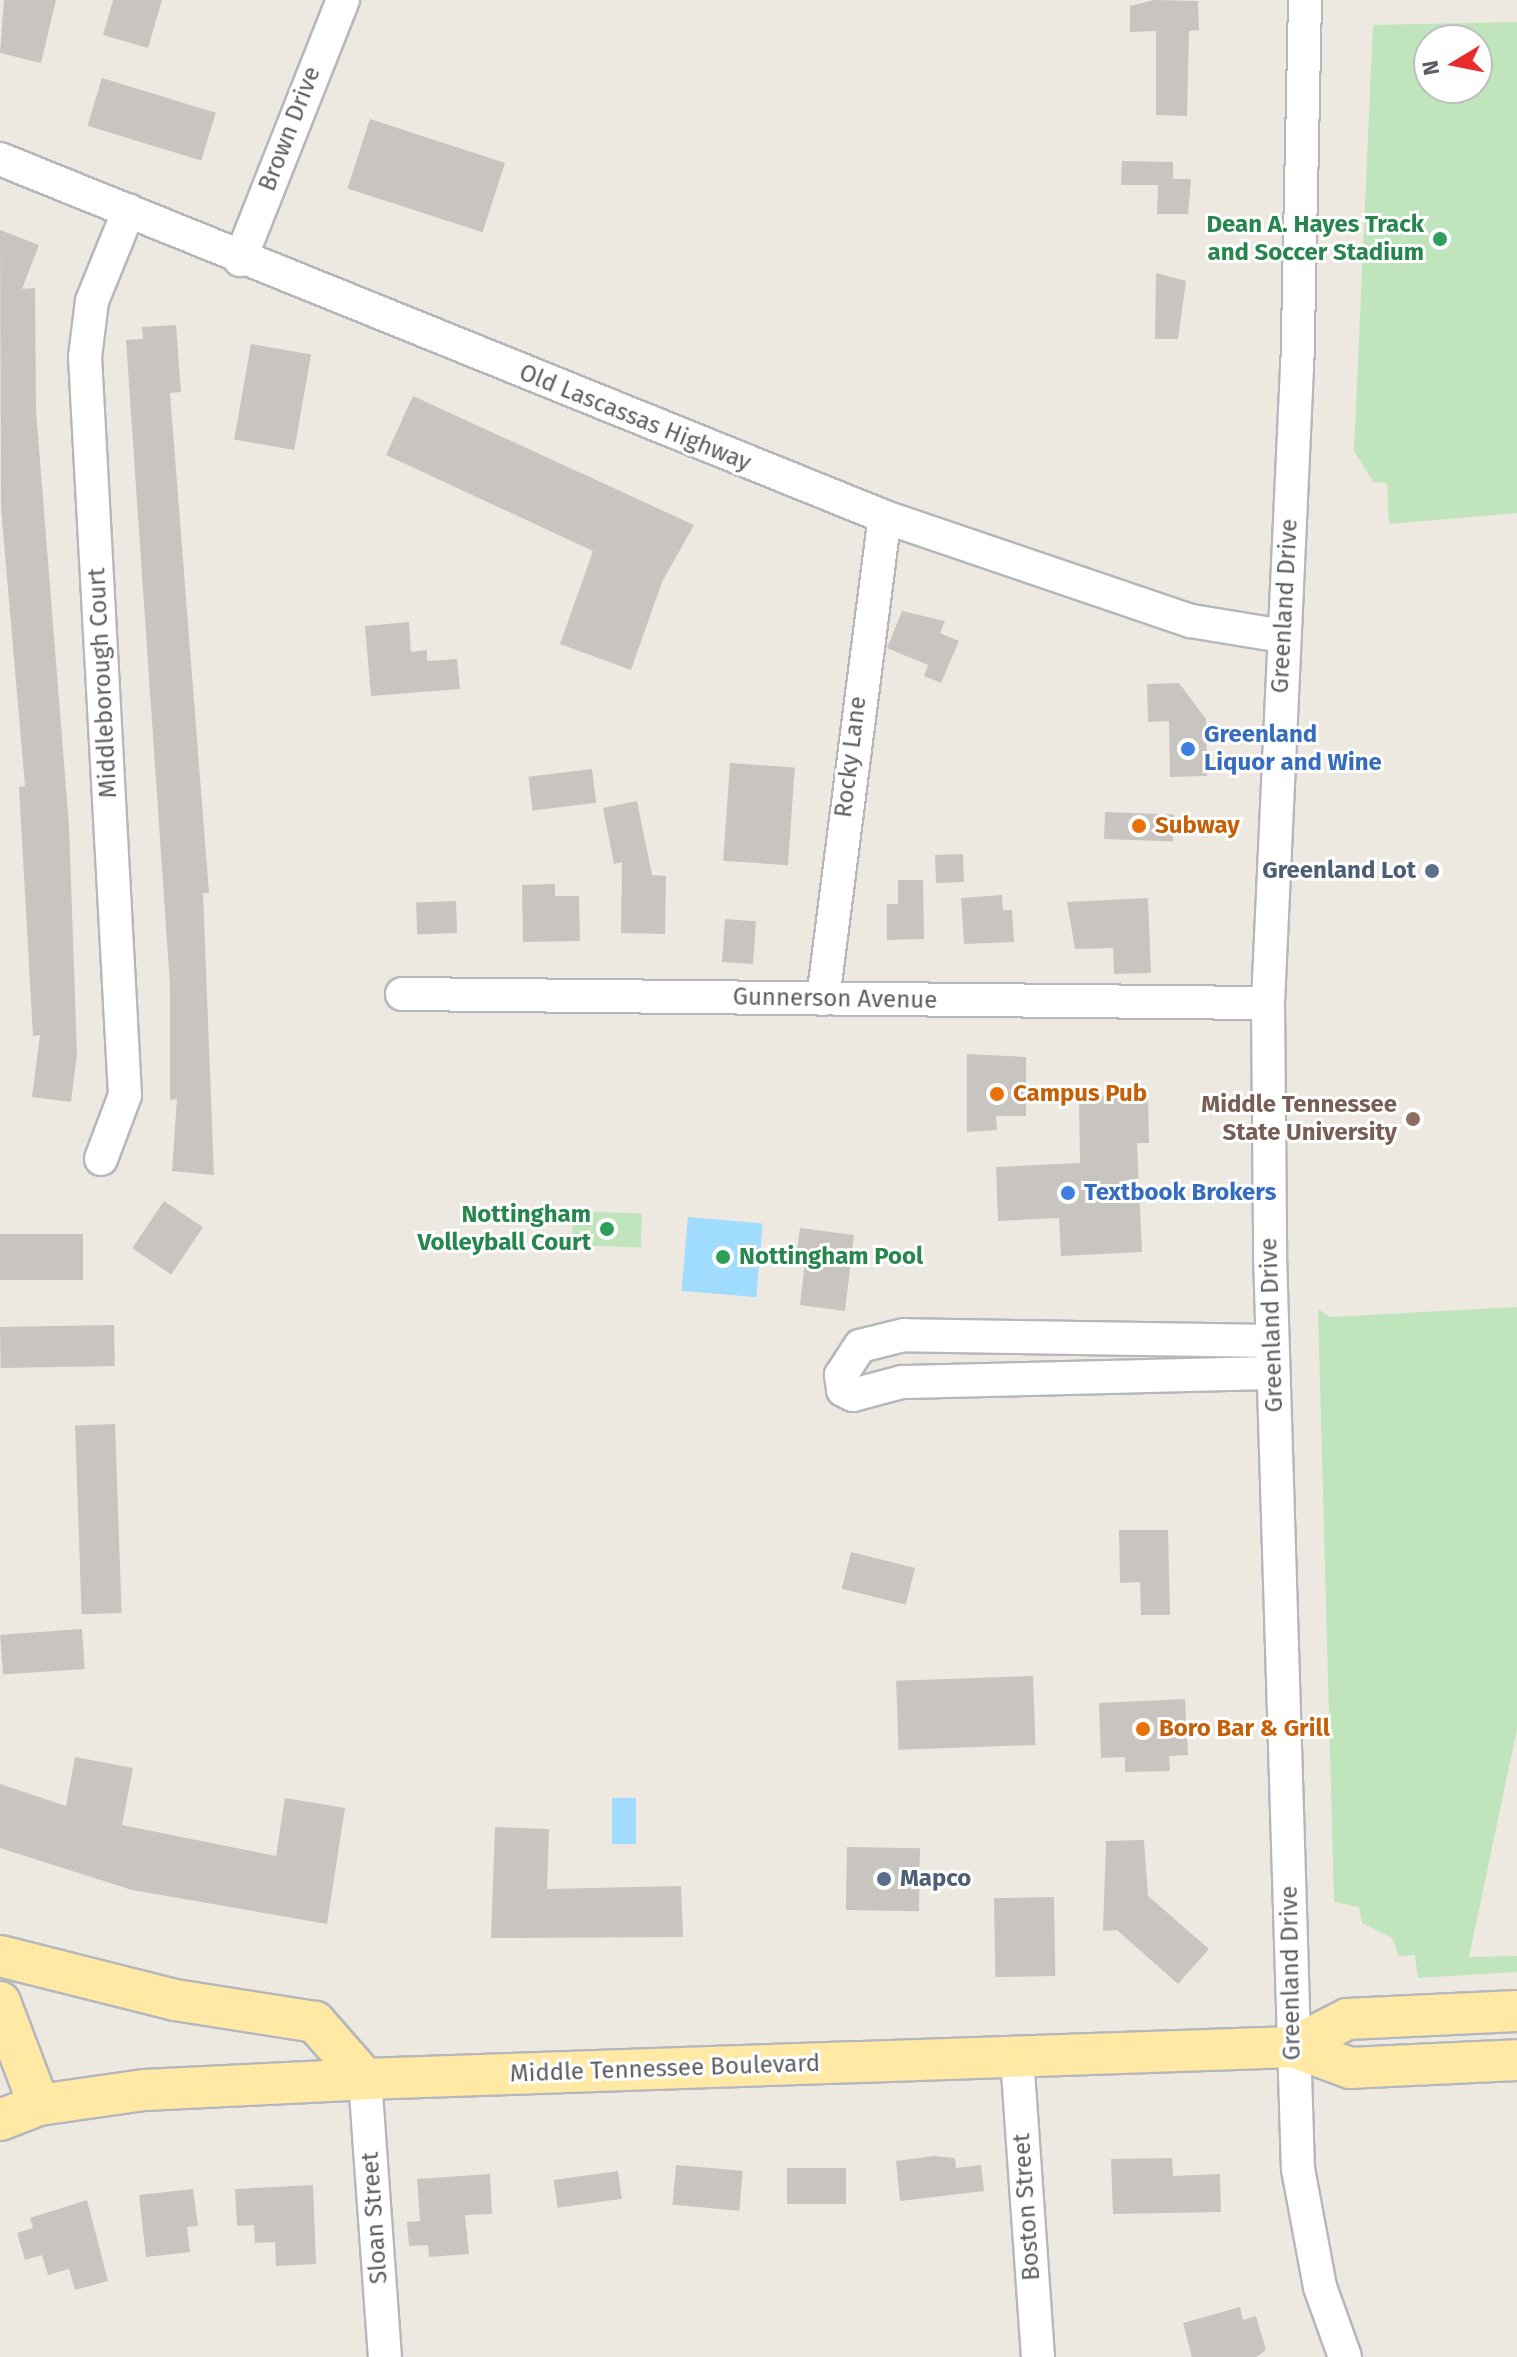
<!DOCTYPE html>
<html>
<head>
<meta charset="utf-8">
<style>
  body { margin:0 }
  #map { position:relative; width:1517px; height:2357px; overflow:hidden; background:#ede9e1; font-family:"Fira Sans",sans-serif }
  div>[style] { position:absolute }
  .green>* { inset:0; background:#c0e5bd; transform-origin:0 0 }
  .water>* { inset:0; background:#9fdcff; transform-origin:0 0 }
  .building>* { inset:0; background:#c8c4bf; transform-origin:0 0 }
  .roads { filter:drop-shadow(2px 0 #b4b8bc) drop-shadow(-2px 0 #b4b8bc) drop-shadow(0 2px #b4b8bc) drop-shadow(0 -2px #b4b8bc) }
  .minor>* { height:32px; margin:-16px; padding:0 16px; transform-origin:16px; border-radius:16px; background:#fff }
  .major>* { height:40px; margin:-20px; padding:0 20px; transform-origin:20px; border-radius:20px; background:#ffe9a4 }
  .dots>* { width:22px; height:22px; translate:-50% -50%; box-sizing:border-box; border:4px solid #fff; border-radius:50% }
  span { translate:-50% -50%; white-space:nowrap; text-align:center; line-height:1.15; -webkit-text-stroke:6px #fff; paint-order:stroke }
  .street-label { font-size:24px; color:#5a5e62 }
  .leisure-label { font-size:24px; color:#27864d; font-weight:700 }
  .right { translate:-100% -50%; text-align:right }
  .left { translate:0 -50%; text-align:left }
  .shop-label { font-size:24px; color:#366cbe; font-weight:700 }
  .food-label { font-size:24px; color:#c56008; font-weight:700 }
  .service-label { font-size:24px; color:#4e5e75; font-weight:700 }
  .education-label { font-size:24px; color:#785e54; font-weight:700 }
  .north { position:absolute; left:1413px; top:24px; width:80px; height:80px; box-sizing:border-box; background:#fff; border:2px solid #bdbfc0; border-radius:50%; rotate:260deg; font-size:22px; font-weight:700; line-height:32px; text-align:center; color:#5a5e62 }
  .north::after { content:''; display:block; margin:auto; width:28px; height:36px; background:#e82c2c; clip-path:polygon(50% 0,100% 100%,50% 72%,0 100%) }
</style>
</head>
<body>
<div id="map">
  <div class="green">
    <i style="clip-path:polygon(evenodd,1517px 22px,1517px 513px,1389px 524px,1387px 483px,1373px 482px,1354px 451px,1373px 25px,1517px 22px,1429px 40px,1477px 40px,1477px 88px,1429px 88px,1429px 40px)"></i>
    <i style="left:573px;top:1211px;width:69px;height:34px;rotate:2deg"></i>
    <i style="clip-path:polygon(1517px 1307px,1517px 1729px,1469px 1957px,1517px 1956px,1517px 1972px,1418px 1978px,1415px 1955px,1399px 1956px,1392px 1938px,1362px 1923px,1359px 1907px,1334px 1902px,1318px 1309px,1330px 1317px)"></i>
  </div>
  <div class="water">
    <i style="left:688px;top:1217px;width:75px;height:74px;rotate:5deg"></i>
    <i style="left:612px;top:1798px;width:24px;height:46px"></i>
  </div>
  <div class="building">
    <i style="clip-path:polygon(4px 0,56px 0,41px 63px,0 53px)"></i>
    <i style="clip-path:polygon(113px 0,162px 0,148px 48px,103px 35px)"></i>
    <i style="clip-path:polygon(1154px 0,1198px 1px,1199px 30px,1189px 31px,1187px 116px,1156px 115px,1156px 31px,1130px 32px,1130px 6px)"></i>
    <i style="left:102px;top:78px;width:119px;height:50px;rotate:17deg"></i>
    <i style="left:370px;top:119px;width:142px;height:73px;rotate:18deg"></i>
    <i style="clip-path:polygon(1122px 161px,1173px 162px,1173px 179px,1191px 179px,1188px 214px,1157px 214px,1158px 185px,1121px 185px)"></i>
    <i style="clip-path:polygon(0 230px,39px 245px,22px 289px,35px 288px,36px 410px,69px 826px,77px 1054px,71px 1102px,32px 1097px,40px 1035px,33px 1036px,19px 787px,25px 786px,1px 508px)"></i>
    <i style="clip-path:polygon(1156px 273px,1186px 281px,1178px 339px,1155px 339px)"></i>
    <i style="clip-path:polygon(176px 325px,181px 392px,170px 393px,209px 893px,203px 893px,214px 1175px,172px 1171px,177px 1099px,170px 1100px,170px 986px,126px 340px,143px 339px,142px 327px)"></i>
    <i style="left:251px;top:344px;width:61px;height:97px;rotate:10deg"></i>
    <i style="clip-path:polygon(413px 396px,694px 525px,662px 582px,631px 670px,560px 644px,593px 551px,386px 455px)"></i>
    <i style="clip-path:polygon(902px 611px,945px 621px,940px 633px,959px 641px,941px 683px,924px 676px,928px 665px,887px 648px)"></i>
    <i style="clip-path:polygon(409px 622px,411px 652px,427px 650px,427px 661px,457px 659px,460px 689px,371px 696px,365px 626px)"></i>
    <i style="clip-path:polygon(1179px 683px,1206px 719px,1207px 776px,1170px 777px,1169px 721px,1148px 722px,1147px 684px)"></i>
    <i style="left:730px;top:763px;width:65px;height:98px;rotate:4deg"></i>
    <i style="left:592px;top:769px;width:34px;height:64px;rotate:83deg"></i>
    <i style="clip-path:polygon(637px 801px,652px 875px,666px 876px,665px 934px,621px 933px,622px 862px,614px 864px,603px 808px)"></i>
    <i style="left:1105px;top:812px;width:69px;height:27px;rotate:2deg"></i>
    <i style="left:963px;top:854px;width:28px;height:28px;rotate:88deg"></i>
    <i style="clip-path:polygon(898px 880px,923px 880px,924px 939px,887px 940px,887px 904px,898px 904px)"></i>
    <i style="clip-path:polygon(555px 884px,555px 896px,579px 896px,580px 941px,523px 942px,522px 885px)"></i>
    <i style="clip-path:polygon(1002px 895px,1003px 910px,1012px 910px,1014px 942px,964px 944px,961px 898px)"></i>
    <i style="clip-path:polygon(1148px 898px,1151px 973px,1114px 974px,1113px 948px,1075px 949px,1067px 902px)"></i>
    <i style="left:456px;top:901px;width:32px;height:40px;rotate:88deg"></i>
    <i style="left:725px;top:919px;width:31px;height:43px;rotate:4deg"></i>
    <i style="clip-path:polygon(967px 1054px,1026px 1057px,1026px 1116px,996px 1116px,997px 1130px,967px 1132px)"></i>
    <i style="clip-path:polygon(1148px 1095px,1149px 1143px,1137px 1143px,1142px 1252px,1061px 1256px,1059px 1218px,998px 1221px,996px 1167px,1080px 1163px,1079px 1096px)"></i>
    <i style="left:164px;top:1201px;width:47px;height:57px;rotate:34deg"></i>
    <i style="clip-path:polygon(800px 1228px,854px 1235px,845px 1311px,800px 1305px,806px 1253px,797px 1251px)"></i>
    <i style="left:83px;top:1234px;width:46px;height:83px;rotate:90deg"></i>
    <i style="left:114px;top:1325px;width:41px;height:114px;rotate:89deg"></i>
    <i style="left:115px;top:1424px;width:189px;height:40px;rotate:88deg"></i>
    <i style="clip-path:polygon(1119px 1530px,1168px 1530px,1170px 1615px,1141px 1615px,1140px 1582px,1120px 1583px)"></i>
    <i style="left:851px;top:1552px;width:66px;height:38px;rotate:14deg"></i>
    <i style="left:82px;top:1629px;width:40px;height:82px;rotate:86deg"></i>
    <i style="left:1033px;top:1676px;width:69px;height:137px;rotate:88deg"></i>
    <i style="clip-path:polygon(1185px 1699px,1188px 1755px,1169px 1756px,1170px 1771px,1125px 1772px,1125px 1757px,1101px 1758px,1099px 1703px)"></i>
    <i style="clip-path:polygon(75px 1757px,133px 1768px,122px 1825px,276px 1856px,285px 1798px,345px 1808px,327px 1924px,132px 1890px,0 1848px,0 1784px,66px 1806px)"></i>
    <i style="clip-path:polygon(495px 1827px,549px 1829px,547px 1889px,681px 1886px,683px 1937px,491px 1938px)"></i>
    <i style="clip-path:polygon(1144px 1840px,1148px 1896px,1209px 1949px,1178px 1984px,1117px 1930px,1103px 1931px,1106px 1841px)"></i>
    <i style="left:847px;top:1847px;width:73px;height:63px;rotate:1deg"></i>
    <i style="left:1054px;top:1897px;width:79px;height:60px;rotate:89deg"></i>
    <i style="clip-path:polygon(934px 2156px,955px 2158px,956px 2168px,981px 2165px,984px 2191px,900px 2201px,896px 2161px)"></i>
    <i style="clip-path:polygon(1172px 2158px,1173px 2176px,1220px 2174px,1221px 2212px,1113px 2214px,1111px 2159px)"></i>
    <i style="left:676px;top:2165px;width:67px;height:40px;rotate:5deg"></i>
    <i style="left:787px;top:2168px;width:59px;height:36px"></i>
    <i style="left:618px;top:2171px;width:28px;height:65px;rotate:82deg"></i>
    <i style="clip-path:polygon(490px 2174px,492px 2214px,465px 2215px,469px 2254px,429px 2257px,428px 2245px,409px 2246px,407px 2222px,420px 2221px,417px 2179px)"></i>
    <i style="clip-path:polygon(313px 2185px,316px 2264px,276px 2266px,275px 2242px,255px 2243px,254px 2225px,237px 2226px,235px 2189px)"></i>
    <i style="clip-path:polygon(193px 2189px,198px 2226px,187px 2227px,190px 2252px,146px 2257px,139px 2195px)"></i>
    <i style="clip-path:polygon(87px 2200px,108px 2281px,75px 2290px,69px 2269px,48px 2275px,42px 2255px,25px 2260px,17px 2233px,33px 2228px,30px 2218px)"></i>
    <i style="clip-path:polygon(1240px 2307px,1243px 2320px,1256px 2316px,1266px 2350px,1256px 2357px,1192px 2357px,1183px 2323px)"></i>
  </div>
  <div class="roads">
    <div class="minor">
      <i style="left:1305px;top:0;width:367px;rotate:91.2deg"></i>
      <i style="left:1297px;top:367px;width:637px;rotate:92.61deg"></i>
      <i style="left:1268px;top:1003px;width:252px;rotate:89.5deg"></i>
      <i style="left:1270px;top:1255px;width:914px;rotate:88.25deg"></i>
      <i style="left:1298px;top:2169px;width:120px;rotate:79.4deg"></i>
      <i style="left:1320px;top:2287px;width:74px;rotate:70.3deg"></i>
      <i style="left:0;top:159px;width:955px;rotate:22.02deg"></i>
      <i style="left:885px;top:517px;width:323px;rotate:18.8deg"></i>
      <i style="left:1191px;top:621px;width:93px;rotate:9.3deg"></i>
      <i style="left:240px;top:260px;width:280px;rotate:-68.4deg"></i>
      <i style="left:402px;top:994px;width:866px;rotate:0.6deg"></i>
      <i style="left:823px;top:999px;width:486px;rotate:-82.7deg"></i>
      <i style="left:101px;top:1159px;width:68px;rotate:-69.4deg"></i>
      <i style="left:125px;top:1095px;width:739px;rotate:-93.1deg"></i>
      <i style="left:85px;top:357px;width:56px;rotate:-82.9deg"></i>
      <i style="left:92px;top:301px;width:98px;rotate:-67.9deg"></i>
      <i style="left:1272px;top:1341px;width:368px;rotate:-179.1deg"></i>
      <i style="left:904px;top:1335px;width:45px;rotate:166deg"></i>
      <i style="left:860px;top:1346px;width:35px;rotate:123deg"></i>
      <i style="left:841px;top:1375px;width:15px;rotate:82deg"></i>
      <i style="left:843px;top:1390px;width:11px;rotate:27deg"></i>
      <i style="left:853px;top:1395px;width:51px;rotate:-14.9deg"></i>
      <i style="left:902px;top:1382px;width:371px;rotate:-1.4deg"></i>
      <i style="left:1017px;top:2057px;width:301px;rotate:86deg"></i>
      <i style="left:365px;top:2079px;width:279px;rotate:85.9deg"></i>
    </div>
    <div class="major">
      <i style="left:0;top:1956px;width:180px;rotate:14.1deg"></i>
      <i style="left:175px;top:2000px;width:142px;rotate:8.9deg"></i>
      <i style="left:315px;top:2022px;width:76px;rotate:48.7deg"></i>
      <i style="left:0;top:2002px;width:110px;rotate:69.3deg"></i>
      <i style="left:1293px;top:2047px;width:61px;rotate:-27.4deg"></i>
      <i style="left:1347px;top:2019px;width:170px;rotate:-2.7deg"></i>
      <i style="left:0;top:2120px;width:42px;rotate:-21deg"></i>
      <i style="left:39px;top:2105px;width:106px;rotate:-8.1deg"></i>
      <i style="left:144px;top:2090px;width:221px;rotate:-2.8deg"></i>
      <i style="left:365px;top:2079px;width:929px;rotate:-1.97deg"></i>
      <i style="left:1293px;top:2047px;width:61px;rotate:20.2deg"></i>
      <i style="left:1350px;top:2068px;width:167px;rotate:-2.7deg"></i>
    </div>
  </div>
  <div class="dots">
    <i style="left:1440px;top:239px;background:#2e9e5b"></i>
    <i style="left:1188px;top:749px;background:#3f7fe0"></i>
    <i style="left:1139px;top:826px;background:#e8710a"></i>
    <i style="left:1432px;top:871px;background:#5c6f8a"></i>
    <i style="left:997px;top:1094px;background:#e8710a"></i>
    <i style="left:1413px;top:1119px;background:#8d6e63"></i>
    <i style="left:1068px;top:1193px;background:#3f7fe0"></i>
    <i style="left:607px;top:1229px;background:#2e9e5b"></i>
    <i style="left:723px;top:1257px;background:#2e9e5b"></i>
    <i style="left:1143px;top:1729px;background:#e8710a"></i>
    <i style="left:884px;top:1879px;background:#5c6f8a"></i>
  </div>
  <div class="street-label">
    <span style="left:290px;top:129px;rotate:-69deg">Brown Drive</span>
    <span style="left:635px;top:418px;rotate:22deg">Old Lascassas Highway</span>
    <span style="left:1285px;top:606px;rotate:-87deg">Greenland Drive</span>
    <span style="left:103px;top:683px;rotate:-93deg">Middleborough Court</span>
    <span style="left:851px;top:757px;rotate:-83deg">Rocky Lane</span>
    <span style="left:835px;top:999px;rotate:1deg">Gunnerson Avenue</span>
    <span style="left:1272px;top:1325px;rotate:-92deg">Greenland Drive</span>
    <span style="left:1291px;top:1973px;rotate:-91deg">Greenland Drive</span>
    <span style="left:665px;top:2069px;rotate:-2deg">Middle Tennessee Boulevard</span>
    <span style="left:1027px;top:2207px;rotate:-94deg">Boston Street</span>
    <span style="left:375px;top:2218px;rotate:-94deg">Sloan Street</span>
  </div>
  <div class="leisure-label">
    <span class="right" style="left:1424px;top:239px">Dean A. Hayes Track<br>and Soccer Stadium</span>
    <span class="right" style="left:591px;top:1229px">Nottingham<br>Volleyball Court</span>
    <span class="left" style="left:739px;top:1257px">Nottingham Pool</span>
  </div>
  <div class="shop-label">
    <span class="left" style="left:1204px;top:749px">Greenland<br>Liquor and Wine</span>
    <span class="left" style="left:1084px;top:1193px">Textbook Brokers</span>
  </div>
  <div class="food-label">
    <span class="left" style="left:1155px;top:826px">Subway</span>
    <span class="left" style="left:1013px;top:1094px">Campus Pub</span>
    <span class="left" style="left:1159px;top:1729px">Boro Bar &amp; Grill</span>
  </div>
  <div class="service-label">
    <span class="right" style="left:1416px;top:871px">Greenland Lot</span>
    <span class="left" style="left:900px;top:1879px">Mapco</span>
  </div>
  <div class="education-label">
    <span class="right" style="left:1397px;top:1119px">Middle Tennessee<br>State University</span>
  </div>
  <div class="north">N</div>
</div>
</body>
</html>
